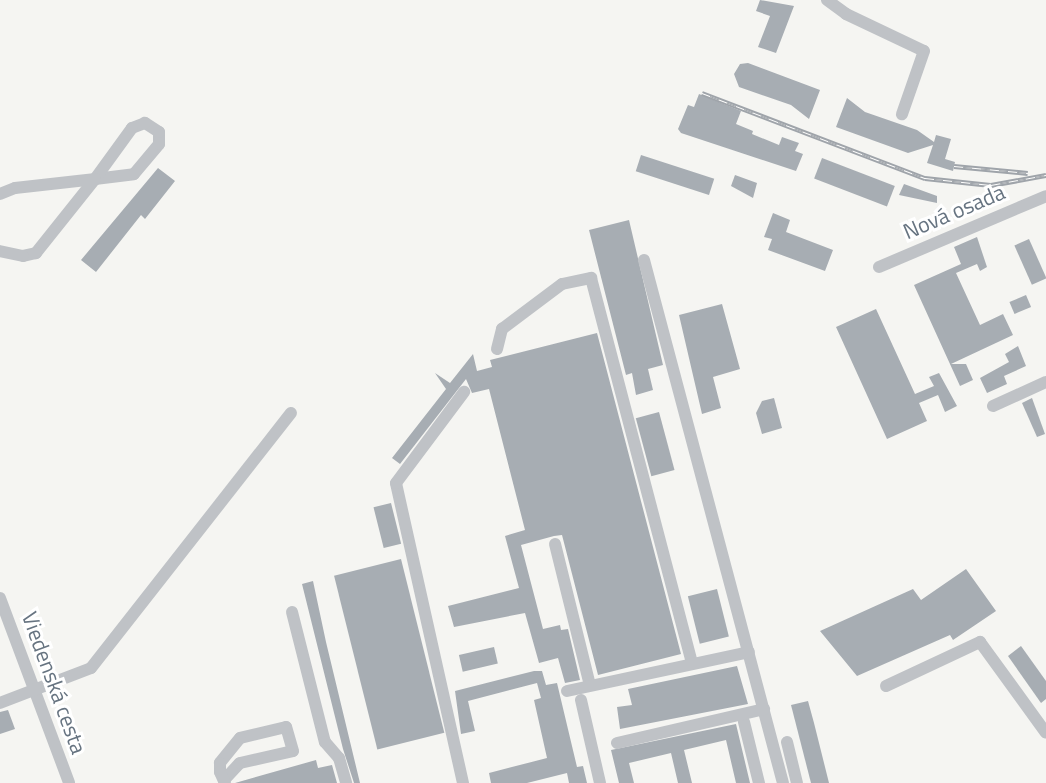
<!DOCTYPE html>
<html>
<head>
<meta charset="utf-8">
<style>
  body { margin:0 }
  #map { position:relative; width:1046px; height:783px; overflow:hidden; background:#f5f5f2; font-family:"Titillium Web",sans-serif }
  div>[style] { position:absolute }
  .building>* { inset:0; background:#a7adb3; transform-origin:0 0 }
  .minor>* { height:12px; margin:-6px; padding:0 6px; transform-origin:6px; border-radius:6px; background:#bfc2c6 }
  .rail>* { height:5px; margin-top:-2.5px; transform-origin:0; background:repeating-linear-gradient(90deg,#fff 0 9px,#9fa4aa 0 18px); box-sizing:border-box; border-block:2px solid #9fa4aa }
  span { translate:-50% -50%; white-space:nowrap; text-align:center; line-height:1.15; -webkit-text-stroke:6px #fff; paint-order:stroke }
  .street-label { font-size:22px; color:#677481 }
</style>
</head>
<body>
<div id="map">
  <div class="building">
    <i style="clip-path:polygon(760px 0,794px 6px,776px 53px,758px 47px,770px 16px,756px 11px)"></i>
    <i style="clip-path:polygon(748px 63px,820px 90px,809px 119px,791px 105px,739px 87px,734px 74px,740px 64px)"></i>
    <i style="clip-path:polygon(699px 94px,741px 111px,736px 124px,753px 131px,752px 134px,779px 145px,782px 137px,799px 143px,795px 151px,803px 154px,796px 171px,681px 133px,678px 129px,688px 105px,694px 107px)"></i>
    <i style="clip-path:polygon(847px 98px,865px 112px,917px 130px,934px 142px,936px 135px,951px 139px,945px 159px,955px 162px,953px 171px,927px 163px,933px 145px,908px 153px,836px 127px)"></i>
    <i style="left:641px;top:155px;width:77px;height:17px;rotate:18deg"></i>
    <i style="left:822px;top:158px;width:78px;height:22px;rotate:21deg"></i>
    <i style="clip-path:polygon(158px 168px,175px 181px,145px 219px,141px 215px,96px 272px,81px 260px)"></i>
    <i style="clip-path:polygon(735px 175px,757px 183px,753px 198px,731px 186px)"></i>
    <i style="clip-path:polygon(904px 184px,937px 196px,937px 203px,899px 195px)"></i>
    <i style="clip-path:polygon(773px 213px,790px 220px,786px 232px,833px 250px,825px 271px,768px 250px,772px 239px,764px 237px)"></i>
    <i style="clip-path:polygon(629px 220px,663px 365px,648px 369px,653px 390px,636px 395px,632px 373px,626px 375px,589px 230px)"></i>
    <i style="clip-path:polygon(977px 237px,987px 267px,980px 271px,977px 264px,956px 273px,980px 325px,1003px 314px,1013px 335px,951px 364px,966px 364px,973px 380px,960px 386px,914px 285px,961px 264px,954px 247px)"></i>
    <i style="left:1029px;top:239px;width:43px;height:16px;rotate:66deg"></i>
    <i style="left:1026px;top:295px;width:13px;height:18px;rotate:67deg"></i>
    <i style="clip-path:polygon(722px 304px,740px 369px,713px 377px,721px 408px,702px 414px,679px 315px)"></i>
    <i style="clip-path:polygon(876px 309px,915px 394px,934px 386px,929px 377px,939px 373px,957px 406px,945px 412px,938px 395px,919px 403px,927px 421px,887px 439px,836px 327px)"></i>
    <i style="clip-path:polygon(597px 333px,681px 654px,598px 675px,562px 535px,554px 536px,521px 545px,543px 629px,560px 625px,561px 630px,568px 629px,580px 680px,565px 683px,558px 658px,539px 663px,525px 613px,454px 627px,448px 606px,519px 588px,505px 536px,525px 530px,489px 389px,472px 393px,466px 379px,400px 464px,392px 458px,446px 389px,435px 373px,450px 383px,473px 354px,477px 371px,492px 367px,490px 360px)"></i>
    <i style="clip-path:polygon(1018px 346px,1026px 366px,1004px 376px,1007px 384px,987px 393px,980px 378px,1009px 362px,1005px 354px)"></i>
    <i style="clip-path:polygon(774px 398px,782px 428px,762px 434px,756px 413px,762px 401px)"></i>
    <i style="clip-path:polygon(1032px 398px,1045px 434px,1037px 437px,1022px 403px)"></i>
    <i style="left:659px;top:412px;width:60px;height:24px;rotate:75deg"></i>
    <i style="left:391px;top:503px;width:42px;height:18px;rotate:76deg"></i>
    <i style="left:401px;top:559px;width:179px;height:69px;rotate:76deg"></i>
    <i style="clip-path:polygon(966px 569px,996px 611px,953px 640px,950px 635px,857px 676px,820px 631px,913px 589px,921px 600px)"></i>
    <i style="clip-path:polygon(313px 581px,326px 642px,360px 783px,354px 783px,343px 749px,302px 584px)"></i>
    <i style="left:717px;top:589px;width:49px;height:30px;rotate:76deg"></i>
    <i style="clip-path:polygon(1021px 646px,1046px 681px,1046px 699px,1041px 703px,1008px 656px)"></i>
    <i style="left:494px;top:647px;width:17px;height:36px;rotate:77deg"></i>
    <i style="clip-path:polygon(737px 666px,748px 704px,620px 729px,617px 707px,632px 705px,628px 689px)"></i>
    <i style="clip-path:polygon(534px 671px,542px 671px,546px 685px,557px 683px,577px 767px,583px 766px,587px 783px,569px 783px,567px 773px,527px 783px,491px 783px,489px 773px,547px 758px,534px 700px,541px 698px,537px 683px,468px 701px,475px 731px,461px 734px,455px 691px)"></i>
    <i style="clip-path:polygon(808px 701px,814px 723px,829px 783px,811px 783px,791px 705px)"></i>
    <i style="clip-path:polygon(8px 710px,15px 729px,0 734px,0 712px)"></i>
    <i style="clip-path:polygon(736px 724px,750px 783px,736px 783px,726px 740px,684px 750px,692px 783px,678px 783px,671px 753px,629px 763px,634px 783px,619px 783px,611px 750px)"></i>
    <i style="clip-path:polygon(316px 760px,318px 768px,332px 765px,337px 783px,235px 783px)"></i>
  </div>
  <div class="minor">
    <i style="left:827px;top:0;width:24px;rotate:36deg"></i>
    <i style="left:846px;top:14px;width:86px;rotate:25.4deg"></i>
    <i style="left:924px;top:51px;width:67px;rotate:109.2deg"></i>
    <i style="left:0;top:194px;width:16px;rotate:-22deg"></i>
    <i style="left:15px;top:188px;width:81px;rotate:-6.4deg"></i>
    <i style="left:95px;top:179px;width:39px;rotate:-7deg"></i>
    <i style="left:134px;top:174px;width:39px;rotate:-50deg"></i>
    <i style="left:159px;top:144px;width:12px;rotate:-90deg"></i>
    <i style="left:159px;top:132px;width:17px;rotate:-147deg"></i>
    <i style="left:145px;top:123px;width:14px;rotate:159deg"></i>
    <i style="left:132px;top:128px;width:63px;rotate:126deg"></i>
    <i style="left:95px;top:179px;width:95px;rotate:128.6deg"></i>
    <i style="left:36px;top:253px;width:13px;rotate:167deg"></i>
    <i style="left:23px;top:256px;width:24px;rotate:-168deg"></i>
    <i style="left:644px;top:260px;width:541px;rotate:75.12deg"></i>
    <i style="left:879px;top:267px;width:181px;rotate:-23deg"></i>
    <i style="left:497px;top:349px;width:21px;rotate:-76deg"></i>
    <i style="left:502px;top:329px;width:75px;rotate:-36.9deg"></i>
    <i style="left:562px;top:284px;width:30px;rotate:-12deg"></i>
    <i style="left:591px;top:278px;width:398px;rotate:75.3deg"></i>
    <i style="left:993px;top:406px;width:58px;rotate:-24.4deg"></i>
    <i style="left:555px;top:544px;width:145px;rotate:76.1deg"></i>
    <i style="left:0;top:598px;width:197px;rotate:69.5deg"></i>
    <i style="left:292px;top:612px;width:134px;rotate:75.8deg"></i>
    <i style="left:325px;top:742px;width:21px;rotate:49deg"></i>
    <i style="left:339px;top:758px;width:26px;rotate:74deg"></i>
    <i style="left:886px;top:686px;width:104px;rotate:-25.1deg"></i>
    <i style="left:980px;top:642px;width:112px;rotate:54deg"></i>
    <i style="left:567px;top:691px;width:186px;rotate:-12.1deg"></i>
    <i style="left:581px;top:700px;width:85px;rotate:77.1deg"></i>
    <i style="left:0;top:703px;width:97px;rotate:-21deg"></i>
    <i style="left:91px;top:668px;width:324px;rotate:-51.9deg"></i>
    <i style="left:744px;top:722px;width:63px;rotate:76.2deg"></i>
    <i style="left:787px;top:742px;width:42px;rotate:76.3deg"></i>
    <i style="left:617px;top:743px;width:151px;rotate:-13deg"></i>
    <i style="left:224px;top:780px;width:23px;rotate:-47deg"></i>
    <i style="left:240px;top:763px;width:54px;rotate:-12.8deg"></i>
    <i style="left:293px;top:751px;width:25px;rotate:-106deg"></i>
    <i style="left:286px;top:727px;width:47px;rotate:166.6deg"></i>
    <i style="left:240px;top:738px;width:32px;rotate:129deg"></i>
    <i style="left:220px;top:763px;width:9px;rotate:90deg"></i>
    <i style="left:220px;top:772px;width:12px;rotate:66deg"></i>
    <i style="left:463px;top:783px;width:307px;rotate:-102.6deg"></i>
    <i style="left:396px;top:483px;width:114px;rotate:-53.2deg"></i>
  </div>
  <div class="rail">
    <i style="left:702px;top:93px;width:239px;rotate:20.9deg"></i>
    <i style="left:925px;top:178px;width:66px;rotate:6.1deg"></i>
    <i style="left:991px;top:185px;width:56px;rotate:-10.3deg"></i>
    <i style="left:954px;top:166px;width:74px;rotate:5.4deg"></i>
  </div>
  <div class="street-label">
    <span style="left:954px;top:212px;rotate:-23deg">Nová osada</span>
    <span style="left:54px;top:683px;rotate:70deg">Viedenská cesta</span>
  </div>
</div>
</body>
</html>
